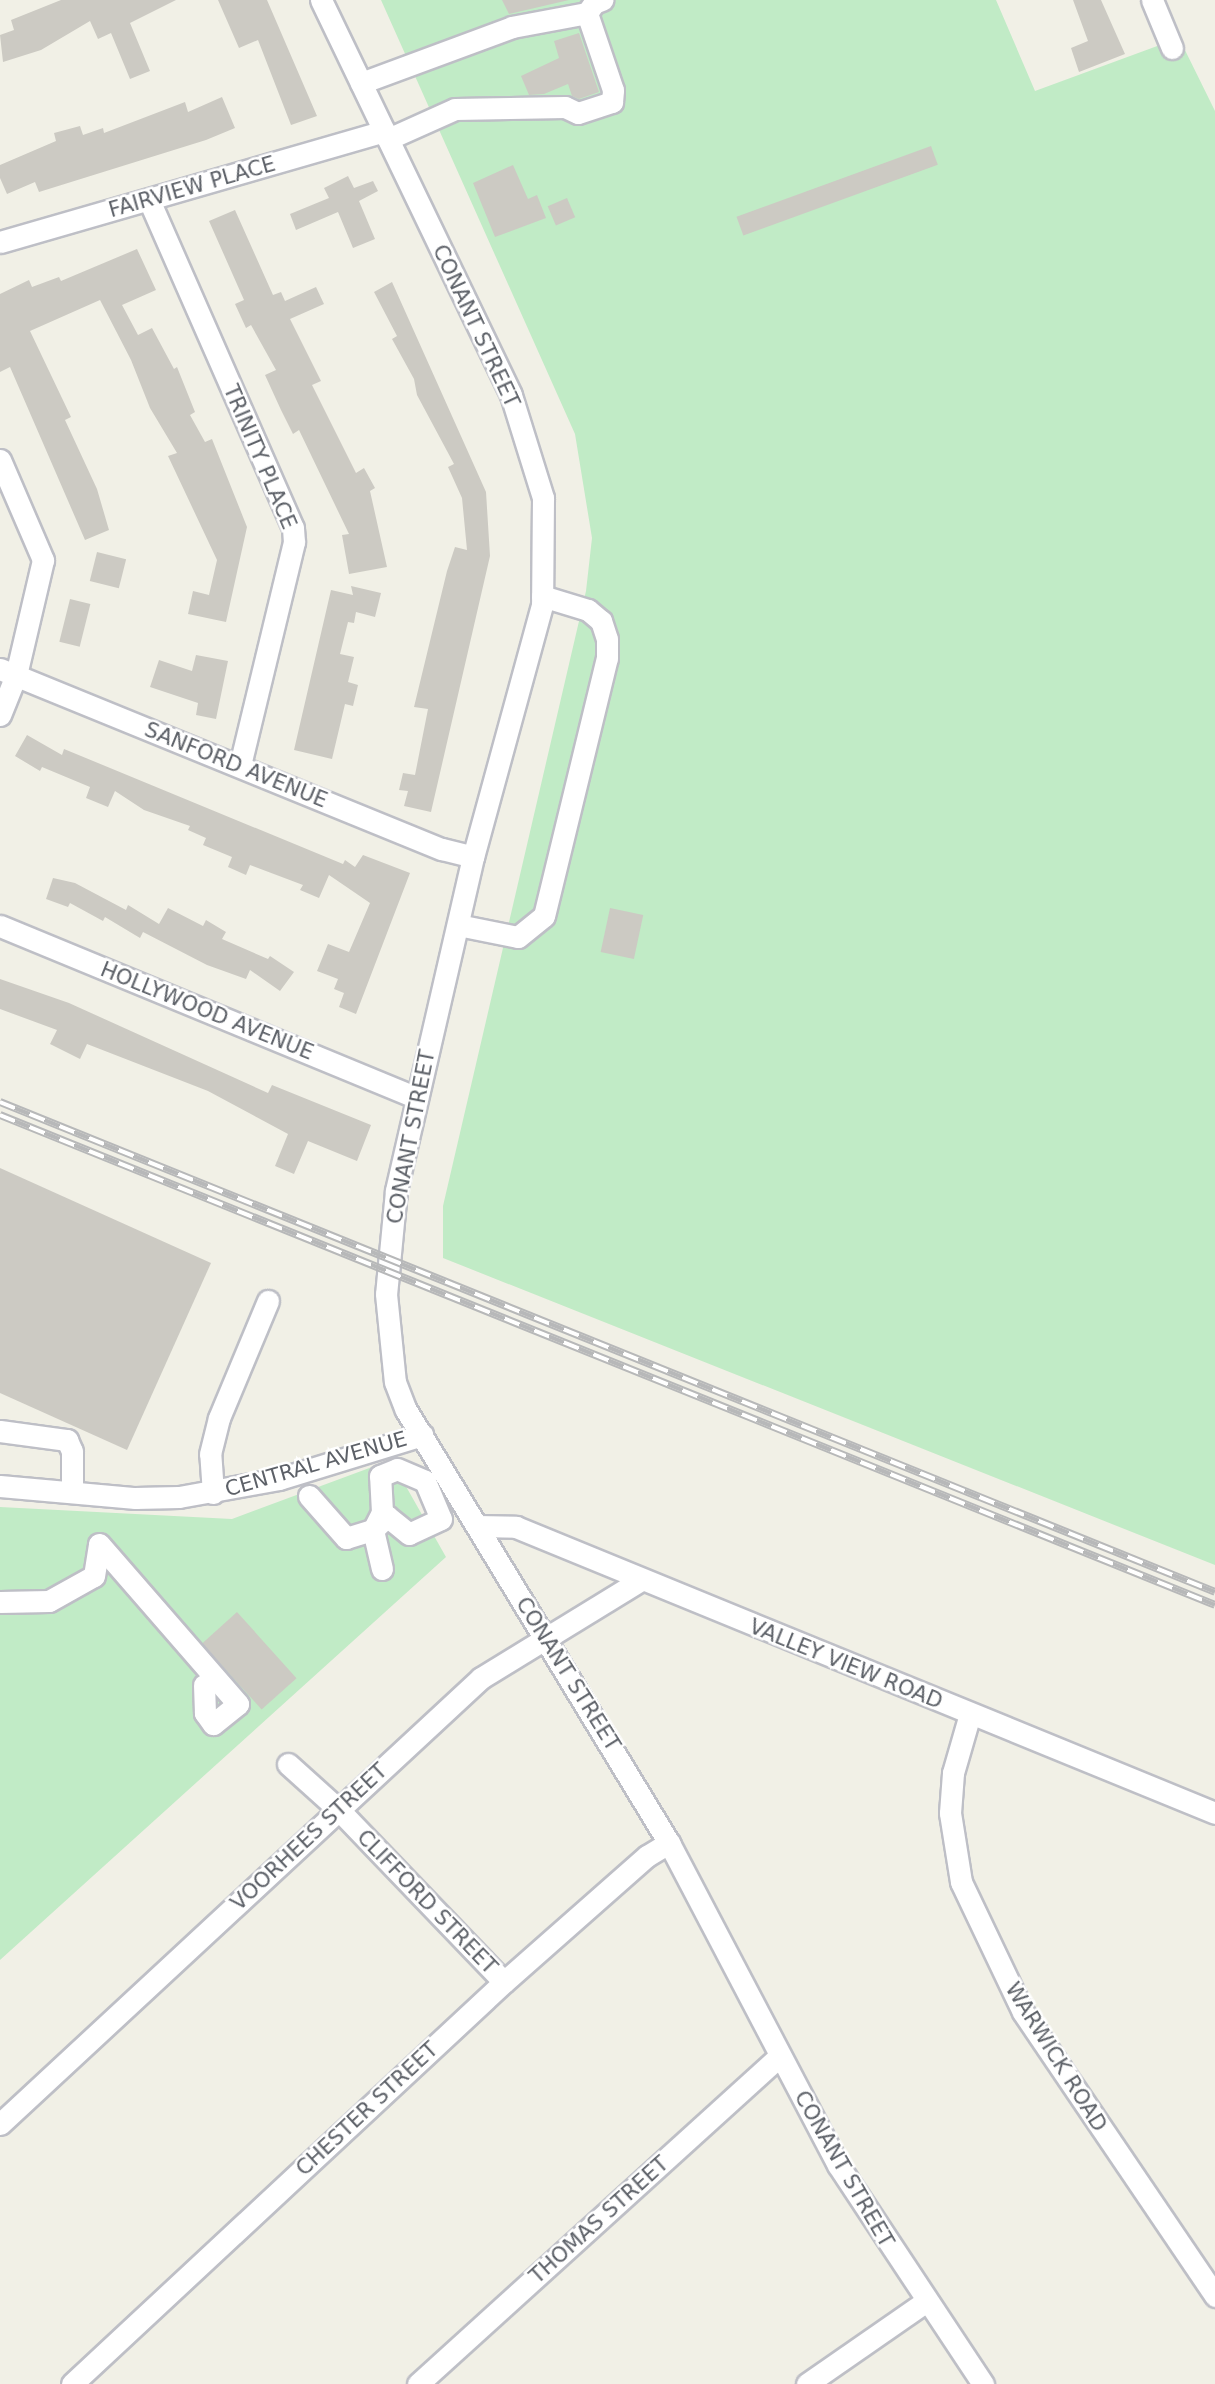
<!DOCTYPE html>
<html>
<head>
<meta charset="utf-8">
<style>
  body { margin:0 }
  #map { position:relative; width:1215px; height:2384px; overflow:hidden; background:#f1f0e6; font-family:"DejaVu Sans",sans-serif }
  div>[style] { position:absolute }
  .green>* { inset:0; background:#c1ebc6 }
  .building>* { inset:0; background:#cccac3; transform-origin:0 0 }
  .roads { filter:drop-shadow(2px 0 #bebfc6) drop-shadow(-2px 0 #bebfc6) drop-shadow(0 2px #bebfc6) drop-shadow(0 -2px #bebfc6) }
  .minor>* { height:21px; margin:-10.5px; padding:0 10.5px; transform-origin:10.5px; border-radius:10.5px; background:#fff }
  .rail>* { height:8px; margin-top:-4px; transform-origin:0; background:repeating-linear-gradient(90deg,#fff 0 16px,#b7b8b9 0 32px); box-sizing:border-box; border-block:2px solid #b7b8b9 }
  span { translate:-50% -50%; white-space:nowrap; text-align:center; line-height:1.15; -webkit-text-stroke:5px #fff; paint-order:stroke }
  .street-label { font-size:21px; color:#5d6168 }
</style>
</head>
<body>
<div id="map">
  <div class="green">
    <i style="clip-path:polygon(381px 0,996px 0,1035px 91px,1179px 38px,1215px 111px,1215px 1565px,443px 1258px,443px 1206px,586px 591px,592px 538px,575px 434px)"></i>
    <i style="clip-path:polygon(391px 1460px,446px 1557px,0 1960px,0 1507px,232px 1519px)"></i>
  </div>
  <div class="building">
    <i style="clip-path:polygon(61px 0,176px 0,130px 23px,150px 71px,130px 79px,111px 33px,98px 39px,90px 21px,41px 50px,3px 62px,0 35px,14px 30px,11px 20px)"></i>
    <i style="clip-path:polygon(218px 0,267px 0,317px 116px,291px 125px,258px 40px,239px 48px)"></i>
    <i style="clip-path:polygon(502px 0,569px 0,509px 14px)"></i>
    <i style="clip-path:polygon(1073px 0,1101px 0,1125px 54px,1079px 72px,1071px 48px,1088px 41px)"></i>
    <i style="clip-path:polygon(579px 33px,599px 92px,579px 99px,572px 96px,568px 84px,544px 94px,529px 95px,521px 76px,559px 58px,554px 41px)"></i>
    <i style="clip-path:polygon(222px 97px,235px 128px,206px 140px,39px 192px,35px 182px,7px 194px,0 178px,0 165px,56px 141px,54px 133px,80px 126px,83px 135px,103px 128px,104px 133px,185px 102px,188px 112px)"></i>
    <i style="left:931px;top:146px;width:20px;height:207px;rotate:70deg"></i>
    <i style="clip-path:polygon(513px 165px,528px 199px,537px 195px,546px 218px,495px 237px,473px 183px)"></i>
    <i style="clip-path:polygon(348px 176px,354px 188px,373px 181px,378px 191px,359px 201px,375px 239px,353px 248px,338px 212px,296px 230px,290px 214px,329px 198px,324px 188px)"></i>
    <i style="left:567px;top:198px;width:21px;height:21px;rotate:67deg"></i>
    <i style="clip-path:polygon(235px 210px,273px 295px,281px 292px,285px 301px,316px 287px,324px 304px,290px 319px,321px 381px,312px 385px,356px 473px,364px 468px,375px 488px,370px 491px,387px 567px,349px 574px,342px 535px,349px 534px,299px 430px,293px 434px,281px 410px,265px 375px,276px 370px,251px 325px,246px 328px,235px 304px,244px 300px,209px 221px)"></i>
    <i style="clip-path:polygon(137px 249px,156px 290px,122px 305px,138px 335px,152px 328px,174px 369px,177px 367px,195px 412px,190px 415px,205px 442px,212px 439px,247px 527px,226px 622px,188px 614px,193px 591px,209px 595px,217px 560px,168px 456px,177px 453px,150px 408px,131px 360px,100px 300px,30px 331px,71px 417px,65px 420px,97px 489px,109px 530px,85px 540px,10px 367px,0 372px,0 294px,29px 280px,32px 287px,59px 277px,61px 281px)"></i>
    <i style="clip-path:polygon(392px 282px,486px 492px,490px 556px,431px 812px,404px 806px,408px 791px,399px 790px,403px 773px,415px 775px,428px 709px,414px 707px,447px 571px,455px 547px,467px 550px,462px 498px,448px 467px,454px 464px,417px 395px,414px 379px,392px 339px,397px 336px,374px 292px)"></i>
    <i style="left:97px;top:552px;width:30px;height:30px;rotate:14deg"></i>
    <i style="clip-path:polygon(351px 586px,381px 593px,375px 617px,356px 612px,354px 623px,348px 622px,340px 654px,354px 657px,348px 682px,358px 685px,353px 706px,345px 704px,332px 759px,294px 750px,331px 590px,353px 595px)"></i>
    <i style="left:70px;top:599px;width:21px;height:44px;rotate:14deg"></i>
    <i style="clip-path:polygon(196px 655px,228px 661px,216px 719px,196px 715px,198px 703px,150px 687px,159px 660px,192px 671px)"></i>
    <i style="clip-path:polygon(27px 735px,62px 755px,64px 749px,343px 864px,345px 860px,355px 867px,363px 855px,410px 873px,356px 1014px,339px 1007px,344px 993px,334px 989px,338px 979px,317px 971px,328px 944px,349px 952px,370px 903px,329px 875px,319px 898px,300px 890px,303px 885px,250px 865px,246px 875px,228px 867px,232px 857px,203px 845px,206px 838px,188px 830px,190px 826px,144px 810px,115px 791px,108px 807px,86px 798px,90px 787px,42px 767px,40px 771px,15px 756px)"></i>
    <i style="clip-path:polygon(53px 878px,75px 883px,126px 910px,128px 905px,159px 924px,168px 908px,203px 926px,206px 920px,226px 932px,222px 939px,268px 959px,270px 956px,294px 972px,280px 991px,250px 970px,246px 979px,207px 965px,143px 932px,140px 938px,105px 917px,103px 921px,70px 903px,68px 907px,46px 899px)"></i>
    <i style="left:610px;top:908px;width:34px;height:45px;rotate:12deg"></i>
    <i style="clip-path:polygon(0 979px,69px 1003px,268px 1093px,272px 1085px,371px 1125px,357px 1161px,308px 1141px,294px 1174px,275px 1166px,288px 1134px,208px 1091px,87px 1044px,80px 1059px,50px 1044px,57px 1030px,0 1009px)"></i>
    <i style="clip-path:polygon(0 1168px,211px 1263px,127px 1450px,0 1393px)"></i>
    <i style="left:237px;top:1612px;width:89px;height:47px;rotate:48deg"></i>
  </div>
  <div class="roads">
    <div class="minor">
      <i style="left:321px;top:0;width:438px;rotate:64.3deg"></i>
      <i style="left:511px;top:395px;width:108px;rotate:72.7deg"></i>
      <i style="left:543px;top:498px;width:107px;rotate:90.5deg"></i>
      <i style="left:542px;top:605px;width:261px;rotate:105.3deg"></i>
      <i style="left:473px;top:857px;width:343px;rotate:103deg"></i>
      <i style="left:396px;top:1191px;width:103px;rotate:95.5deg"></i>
      <i style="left:386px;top:1294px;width:88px;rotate:84.2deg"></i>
      <i style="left:395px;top:1382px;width:30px;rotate:69deg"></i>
      <i style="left:406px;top:1410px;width:507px;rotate:58.73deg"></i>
      <i style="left:669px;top:1843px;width:364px;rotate:62.3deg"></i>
      <i style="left:838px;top:2165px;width:263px;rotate:56.5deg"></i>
      <i style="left:1152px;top:0;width:52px;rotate:67.4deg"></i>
      <i style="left:361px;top:83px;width:161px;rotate:-20.3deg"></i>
      <i style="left:512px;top:27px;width:76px;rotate:-10.6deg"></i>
      <i style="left:388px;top:139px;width:73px;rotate:-24.1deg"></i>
      <i style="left:455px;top:109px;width:110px;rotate:-1deg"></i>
      <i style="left:565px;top:107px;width:14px;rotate:25deg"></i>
      <i style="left:578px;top:113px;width:36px;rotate:-18deg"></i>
      <i style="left:612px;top:102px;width:12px;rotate:-85deg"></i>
      <i style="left:613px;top:90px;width:81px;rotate:-108.7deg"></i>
      <i style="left:587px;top:13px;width:12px;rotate:-55deg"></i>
      <i style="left:594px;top:3px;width:9px;rotate:-21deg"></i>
      <i style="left:149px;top:200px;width:358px;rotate:66.3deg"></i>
      <i style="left:293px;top:528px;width:14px;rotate:86deg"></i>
      <i style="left:294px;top:542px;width:230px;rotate:103.6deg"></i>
      <i style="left:0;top:242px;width:400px;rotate:-16.1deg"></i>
      <i style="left:0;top:460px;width:109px;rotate:66.7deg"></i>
      <i style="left:43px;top:560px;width:118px;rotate:103.2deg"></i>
      <i style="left:16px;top:675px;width:43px;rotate:111.8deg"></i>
      <i style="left:0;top:669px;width:477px;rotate:22.2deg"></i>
      <i style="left:442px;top:849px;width:32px;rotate:14deg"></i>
      <i style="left:458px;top:925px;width:61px;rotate:11.3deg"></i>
      <i style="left:518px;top:937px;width:33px;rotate:-39deg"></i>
      <i style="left:544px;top:916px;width:266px;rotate:-76.3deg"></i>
      <i style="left:607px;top:658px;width:19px;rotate:-90deg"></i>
      <i style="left:607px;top:639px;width:19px;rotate:-108deg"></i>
      <i style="left:601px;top:621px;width:17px;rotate:-140deg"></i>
      <i style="left:588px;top:610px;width:48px;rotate:-163.1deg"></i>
      <i style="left:0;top:926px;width:449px;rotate:22.4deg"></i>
      <i style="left:0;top:1431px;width:68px;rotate:7.7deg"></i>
      <i style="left:67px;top:1440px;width:12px;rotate:66deg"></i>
      <i style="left:72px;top:1451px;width:41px;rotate:90deg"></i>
      <i style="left:0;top:1486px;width:136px;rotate:5.1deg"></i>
      <i style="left:135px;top:1498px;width:44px;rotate:-1.3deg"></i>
      <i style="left:179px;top:1497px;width:102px;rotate:-10.2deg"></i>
      <i style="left:279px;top:1479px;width:150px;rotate:-17.1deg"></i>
      <i style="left:213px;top:1493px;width:39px;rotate:-94deg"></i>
      <i style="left:210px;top:1454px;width:37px;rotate:-76deg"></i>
      <i style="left:219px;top:1418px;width:127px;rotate:-67.3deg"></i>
      <i style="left:309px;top:1496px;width:56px;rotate:48.6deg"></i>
      <i style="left:346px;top:1538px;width:28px;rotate:-17deg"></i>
      <i style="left:373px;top:1530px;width:20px;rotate:-63deg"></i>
      <i style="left:382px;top:1512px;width:36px;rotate:-93deg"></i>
      <i style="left:380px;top:1476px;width:18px;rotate:-22deg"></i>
      <i style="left:397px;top:1469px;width:30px;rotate:23deg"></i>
      <i style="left:425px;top:1481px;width:41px;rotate:67.2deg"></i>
      <i style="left:441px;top:1519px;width:35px;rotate:155deg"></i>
      <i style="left:409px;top:1534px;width:28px;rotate:-141deg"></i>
      <i style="left:387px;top:1516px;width:20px;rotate:135deg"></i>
      <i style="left:373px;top:1530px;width:40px;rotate:77deg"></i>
      <i style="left:477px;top:1526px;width:39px;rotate:1deg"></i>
      <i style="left:516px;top:1527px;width:755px;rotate:22.25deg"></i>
      <i style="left:0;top:1602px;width:49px;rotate:-1.2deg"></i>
      <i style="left:49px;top:1601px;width:51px;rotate:-29.1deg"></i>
      <i style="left:94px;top:1576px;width:32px;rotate:-81deg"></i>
      <i style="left:99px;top:1544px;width:212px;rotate:49deg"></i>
      <i style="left:238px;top:1704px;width:32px;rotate:141deg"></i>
      <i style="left:213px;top:1724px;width:14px;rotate:-126deg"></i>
      <i style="left:205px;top:1713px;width:28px;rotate:-92deg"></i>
      <i style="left:970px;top:1714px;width:61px;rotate:106.1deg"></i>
      <i style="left:953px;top:1773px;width:40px;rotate:94.3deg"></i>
      <i style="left:950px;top:1813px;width:70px;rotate:80.9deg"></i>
      <i style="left:961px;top:1882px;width:144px;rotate:64.5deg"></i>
      <i style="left:1023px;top:2012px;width:343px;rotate:55.9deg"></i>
      <i style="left:288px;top:1764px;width:69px;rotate:42deg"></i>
      <i style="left:339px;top:1810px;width:238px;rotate:46.2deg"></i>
      <i style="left:0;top:2124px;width:656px;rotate:-42.84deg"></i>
      <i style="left:481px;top:1678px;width:188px;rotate:-31.5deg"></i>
      <i style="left:72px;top:2384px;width:590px;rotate:-42.94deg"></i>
      <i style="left:504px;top:1982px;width:191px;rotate:-41.4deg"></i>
      <i style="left:647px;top:1856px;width:26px;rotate:-31deg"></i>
      <i style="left:418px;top:2384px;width:487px;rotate:-42.2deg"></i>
      <i style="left:807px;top:2384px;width:144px;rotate:-34.8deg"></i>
    </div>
  </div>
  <div class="rail">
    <i style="left:0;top:1102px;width:1310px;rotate:21.96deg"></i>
    <i style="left:0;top:1115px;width:1310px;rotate:21.96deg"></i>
  </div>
  <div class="street-label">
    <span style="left:192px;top:187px;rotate:-16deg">FAIRVIEW PLACE</span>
    <span style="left:476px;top:326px;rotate:65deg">CONANT STREET</span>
    <span style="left:260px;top:457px;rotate:67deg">TRINITY PLACE</span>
    <span style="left:236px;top:765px;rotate:22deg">SANFORD AVENUE</span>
    <span style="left:207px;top:1011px;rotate:22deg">HOLLYWOOD AVENUE</span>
    <span style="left:411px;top:1137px;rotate:-79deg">CONANT STREET</span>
    <span style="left:316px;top:1464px;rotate:-16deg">CENTRAL AVENUE</span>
    <span style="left:846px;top:1664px;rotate:22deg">VALLEY VIEW ROAD</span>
    <span style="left:568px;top:1674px;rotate:58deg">CONANT STREET</span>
    <span style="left:309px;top:1837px;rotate:-43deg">VOORHEES STREET</span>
    <span style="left:427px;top:1902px;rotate:46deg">CLIFFORD STREET</span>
    <span style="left:1056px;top:2057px;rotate:58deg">WARWICK ROAD</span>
    <span style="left:367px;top:2109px;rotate:-43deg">CHESTER STREET</span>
    <span style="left:844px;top:2169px;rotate:60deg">CONANT STREET</span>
    <span style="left:599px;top:2220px;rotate:-42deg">THOMAS STREET</span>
  </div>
</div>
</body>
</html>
